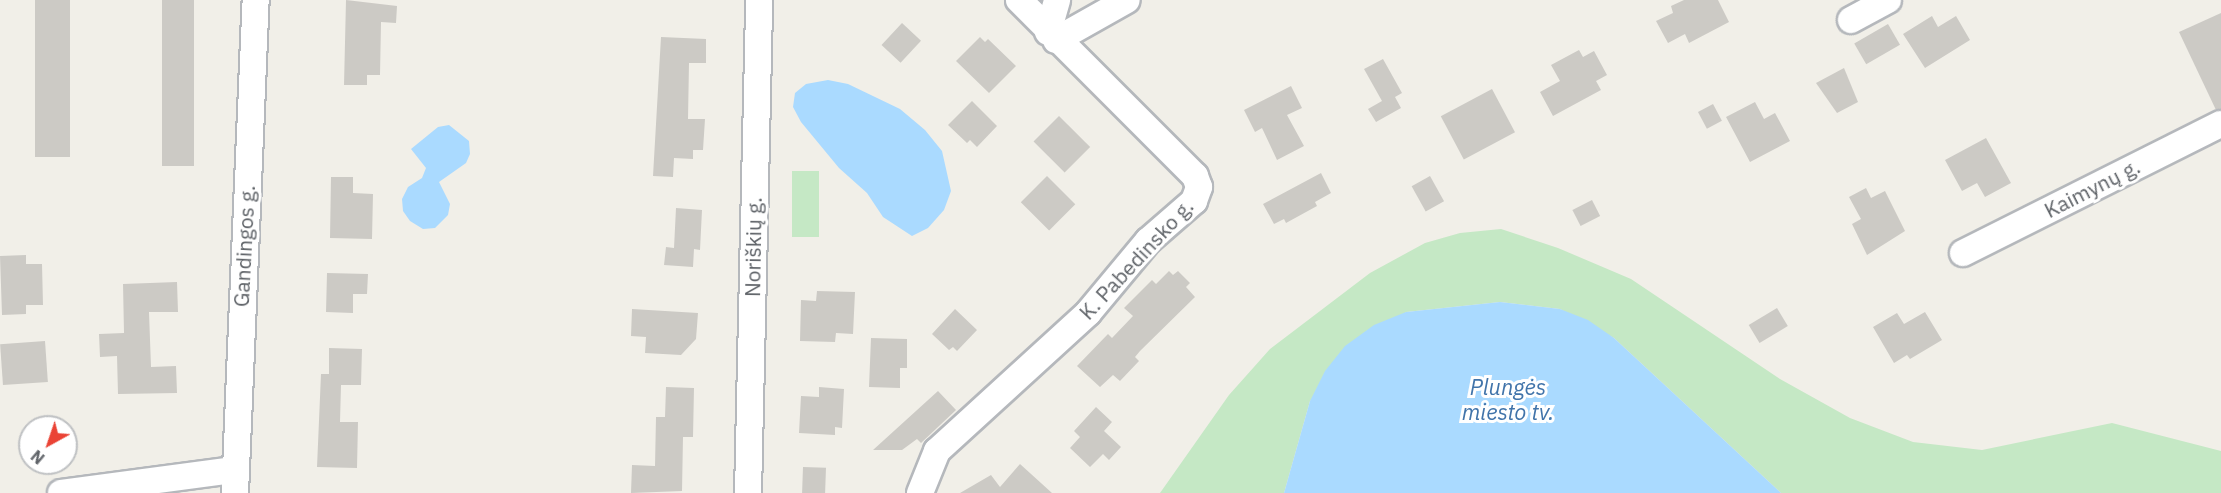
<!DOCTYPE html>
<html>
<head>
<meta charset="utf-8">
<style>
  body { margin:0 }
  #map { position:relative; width:2221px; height:493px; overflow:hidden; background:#f1efe8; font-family:"IBM Plex Sans",sans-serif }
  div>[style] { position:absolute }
  .green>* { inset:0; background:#c5e8c5; transform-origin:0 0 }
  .water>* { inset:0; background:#aadaff }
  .building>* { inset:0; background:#cccac5; transform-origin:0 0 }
  .roads { filter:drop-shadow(2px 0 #b5b8bc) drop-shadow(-2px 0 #b5b8bc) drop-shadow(0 2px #b5b8bc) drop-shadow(0 -2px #b5b8bc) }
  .minor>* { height:26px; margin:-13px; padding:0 13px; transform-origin:13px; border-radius:13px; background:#fff }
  span { translate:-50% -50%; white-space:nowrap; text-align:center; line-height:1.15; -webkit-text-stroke:6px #fff; paint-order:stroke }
  .street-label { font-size:21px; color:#5f6368 }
  .water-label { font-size:22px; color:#4174aa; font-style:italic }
  .north { position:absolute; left:18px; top:415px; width:60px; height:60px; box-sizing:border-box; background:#fff; border:2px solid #bfc1c3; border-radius:50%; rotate:220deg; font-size:16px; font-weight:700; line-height:24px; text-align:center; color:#5f6368 }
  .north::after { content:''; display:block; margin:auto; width:21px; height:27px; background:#ea4335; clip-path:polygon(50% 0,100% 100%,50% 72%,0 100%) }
</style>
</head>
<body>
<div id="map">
  <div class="green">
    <i style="left:792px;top:171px;width:27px;height:66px"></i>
    <i style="clip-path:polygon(1501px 229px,1558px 248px,1631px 279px,1780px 379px,1850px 418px,1913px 442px,1982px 450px,2112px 423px,2221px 451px,2221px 493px,1781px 493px,1614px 338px,1560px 309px,1500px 302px,1406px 312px,1310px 401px,1284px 493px,1160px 493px,1229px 395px,1270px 349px,1370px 273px,1425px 243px,1460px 233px)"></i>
  </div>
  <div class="water">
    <i style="clip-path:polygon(828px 80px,848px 84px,900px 109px,925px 130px,942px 151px,951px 191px,944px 210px,928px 228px,912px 236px,883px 217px,867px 193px,839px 168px,801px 122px,793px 107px,795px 93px,806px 84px)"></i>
    <i style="clip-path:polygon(449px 125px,469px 141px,470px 154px,466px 163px,439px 182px,450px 204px,448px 215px,435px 228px,423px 229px,410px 221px,403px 211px,402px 199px,408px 187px,422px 178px,426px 168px,411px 149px,438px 127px)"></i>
    <i style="clip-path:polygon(1500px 302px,1560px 309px,1588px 320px,1614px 338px,1781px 493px,1284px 493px,1310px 401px,1325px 371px,1345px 346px,1374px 325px,1406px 312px)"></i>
  </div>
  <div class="building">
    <i style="left:35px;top:0;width:35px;height:157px"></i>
    <i style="left:162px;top:0;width:32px;height:166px"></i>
    <i style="clip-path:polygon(346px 0,397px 6px,396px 23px,381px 22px,380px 75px,367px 75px,367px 85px,344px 85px)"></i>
    <i style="clip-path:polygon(1684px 0,1718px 0,1729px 22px,1689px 43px,1685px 34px,1668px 43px,1656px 21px,1673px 13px,1671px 6px)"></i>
    <i style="clip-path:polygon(2221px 13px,2221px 109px,2216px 110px,2179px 32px)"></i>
    <i style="clip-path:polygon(1932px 16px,1938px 27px,1956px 16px,1970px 40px,1925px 68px,1903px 34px)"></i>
    <i style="left:902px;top:23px;width:26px;height:30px;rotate:43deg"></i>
    <i style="left:1888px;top:24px;width:24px;height:39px;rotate:60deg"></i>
    <i style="clip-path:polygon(661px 37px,706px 39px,706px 63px,689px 63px,688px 119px,705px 119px,703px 150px,693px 150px,693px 159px,674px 158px,673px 177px,653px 176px)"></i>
    <i style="clip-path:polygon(980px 37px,985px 42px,988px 39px,1016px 66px,989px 93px,956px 61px)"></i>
    <i style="clip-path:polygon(1579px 50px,1583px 57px,1594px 51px,1607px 75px,1596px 81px,1601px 90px,1553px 116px,1540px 92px,1560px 81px,1551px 65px)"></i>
    <i style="clip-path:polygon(1383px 59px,1402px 93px,1395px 97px,1401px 108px,1376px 122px,1368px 109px,1382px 101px,1364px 69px)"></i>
    <i style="clip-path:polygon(1844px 68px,1858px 102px,1837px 113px,1816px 83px)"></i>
    <i style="clip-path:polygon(1291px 86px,1302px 108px,1287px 115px,1304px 146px,1277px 160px,1262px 128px,1255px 132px,1244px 110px)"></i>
    <i style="left:1492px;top:89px;width:49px;height:58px;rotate:62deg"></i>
    <i style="clip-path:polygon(972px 101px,997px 126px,977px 147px,970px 140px,967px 143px,948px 125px)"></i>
    <i style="clip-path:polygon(1755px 102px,1764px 119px,1775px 113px,1790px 141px,1750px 162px,1726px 117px)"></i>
    <i style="left:1713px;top:104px;width:19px;height:17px;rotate:62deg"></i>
    <i style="left:1059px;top:116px;width:44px;height:36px;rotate:45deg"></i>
    <i style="clip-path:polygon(1986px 138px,2011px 183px,1985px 197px,1977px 183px,1962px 191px,1945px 160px)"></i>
    <i style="clip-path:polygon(1321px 173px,1331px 193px,1315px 202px,1317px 206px,1286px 223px,1284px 219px,1274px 224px,1263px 204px)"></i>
    <i style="left:1047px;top:176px;width:40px;height:37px;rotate:45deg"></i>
    <i style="left:1430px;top:176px;width:29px;height:21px;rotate:61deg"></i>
    <i style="clip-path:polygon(331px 177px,353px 177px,353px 193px,373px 194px,372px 239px,330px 238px)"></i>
    <i style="clip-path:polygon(1866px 188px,1871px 198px,1885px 191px,1905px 231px,1867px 255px,1852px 224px,1861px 219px,1849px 197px)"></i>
    <i style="left:1592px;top:200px;width:18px;height:22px;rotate:63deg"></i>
    <i style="clip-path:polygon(676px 208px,702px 210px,700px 250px,694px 249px,693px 267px,664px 265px,666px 247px,674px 248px)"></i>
    <i style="clip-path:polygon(26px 255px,26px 264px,42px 264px,43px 305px,26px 305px,26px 314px,2px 315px,0 256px)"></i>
    <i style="clip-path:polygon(1169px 271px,1173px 275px,1178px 271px,1190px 283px,1186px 287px,1195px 297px,1140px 351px,1135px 357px,1139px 361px,1120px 381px,1113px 375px,1100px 387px,1077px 366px,1108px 334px,1112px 338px,1133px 316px,1124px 308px,1152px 280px,1156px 284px)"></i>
    <i style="clip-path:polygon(327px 273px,368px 274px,367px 294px,353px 294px,353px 313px,326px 312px)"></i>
    <i style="clip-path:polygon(177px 282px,178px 312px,149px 312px,151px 367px,176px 366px,177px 393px,118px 394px,117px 356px,100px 357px,99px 334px,124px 333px,123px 284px)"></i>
    <i style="clip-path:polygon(817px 291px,855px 292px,853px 334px,836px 333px,835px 342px,800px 341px,801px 300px,816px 301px)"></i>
    <i style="left:1777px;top:308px;width:21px;height:33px;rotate:59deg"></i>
    <i style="clip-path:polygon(632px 309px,698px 313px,696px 339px,681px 355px,645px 353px,646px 337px,631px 336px)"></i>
    <i style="clip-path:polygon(955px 309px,977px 330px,957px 351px,953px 347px,949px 350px,932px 334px)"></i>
    <i style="clip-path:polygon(1925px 312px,1942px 340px,1910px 359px,1907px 355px,1894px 363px,1873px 327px,1897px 313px,1904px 324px)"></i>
    <i style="clip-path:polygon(871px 338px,907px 339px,907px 368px,900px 368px,900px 388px,869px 387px)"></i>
    <i style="left:45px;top:341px;width:41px;height:45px;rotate:86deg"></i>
    <i style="clip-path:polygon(329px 348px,362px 349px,361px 385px,341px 385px,340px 422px,358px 422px,357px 468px,317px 467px,321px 374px,329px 374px)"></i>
    <i style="clip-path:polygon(666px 387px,694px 388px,693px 437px,683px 437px,682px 491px,631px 493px,632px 465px,655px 466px,656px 417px,665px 417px)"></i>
    <i style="clip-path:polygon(819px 387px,844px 389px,842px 428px,835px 427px,835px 435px,799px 433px,801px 396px,819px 397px)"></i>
    <i style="clip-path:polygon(938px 391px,956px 410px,921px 443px,917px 439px,902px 450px,873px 450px)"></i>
    <i style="clip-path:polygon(1096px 407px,1112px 422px,1104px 431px,1121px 447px,1109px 460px,1103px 454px,1090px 467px,1070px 448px,1080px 437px,1074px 431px)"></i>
    <i style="clip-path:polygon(1020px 464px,1052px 493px,960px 493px,991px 475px,1000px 487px)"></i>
    <i style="left:803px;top:467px;width:23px;height:26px;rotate:2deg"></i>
  </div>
  <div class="roads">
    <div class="minor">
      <i style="left:1851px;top:20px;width:42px;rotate:-28.4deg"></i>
      <i style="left:1048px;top:32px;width:33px;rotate:-74deg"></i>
      <i style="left:1056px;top:40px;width:81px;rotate:-29.4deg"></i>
      <i style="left:1963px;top:253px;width:288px;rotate:-26.6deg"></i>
      <i style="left:61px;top:493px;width:175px;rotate:-7.6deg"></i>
      <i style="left:235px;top:493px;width:493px;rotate:-87.6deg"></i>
      <i style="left:748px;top:493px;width:493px;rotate:-88.7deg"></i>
      <i style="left:920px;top:493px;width:45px;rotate:-68deg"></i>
      <i style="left:937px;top:451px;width:205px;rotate:-42.4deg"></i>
      <i style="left:1088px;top:313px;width:94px;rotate:-50.2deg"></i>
      <i style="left:1148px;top:241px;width:61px;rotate:-41deg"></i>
      <i style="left:1194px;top:201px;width:15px;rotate:-70deg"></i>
      <i style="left:1199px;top:187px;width:12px;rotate:-110deg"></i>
      <i style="left:1195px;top:176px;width:249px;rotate:-135deg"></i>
    </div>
  </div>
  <div class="street-label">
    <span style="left:2092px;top:188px;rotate:-27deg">Kaimynų g.</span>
    <span style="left:244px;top:246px;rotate:-87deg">Gandingos g.</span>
    <span style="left:753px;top:247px;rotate:-89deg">Noriškių g.</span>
    <span style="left:1136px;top:259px;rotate:-47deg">K. Pabedinsko g.</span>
  </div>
  <div class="water-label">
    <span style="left:1508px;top:399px">Plungės<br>miesto tv.</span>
  </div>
  <div class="north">N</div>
</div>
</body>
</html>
